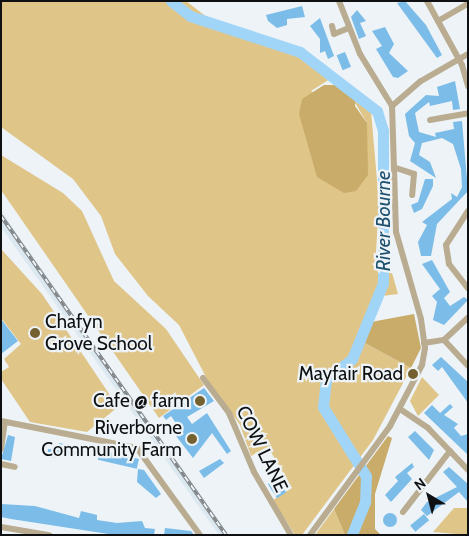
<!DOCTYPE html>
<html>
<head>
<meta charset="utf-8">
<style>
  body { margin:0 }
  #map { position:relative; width:469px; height:536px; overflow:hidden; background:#edf3f7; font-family:Cabin,sans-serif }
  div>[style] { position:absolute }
  .built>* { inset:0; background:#dbe8f0 }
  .green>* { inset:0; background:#e0c589 }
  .forest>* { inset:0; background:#c9ac6a }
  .river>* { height:11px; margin:-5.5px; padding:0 5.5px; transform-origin:5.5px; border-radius:5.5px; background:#a1d5f8 }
  .building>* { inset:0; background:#7bbde8; transform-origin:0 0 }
  .round { border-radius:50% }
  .minor>* { height:6px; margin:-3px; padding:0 3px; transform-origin:3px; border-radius:3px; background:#b9ac90 }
  .rail>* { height:4px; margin-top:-2px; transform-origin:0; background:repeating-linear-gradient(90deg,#edf3f7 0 5.5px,#7f8386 0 11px); box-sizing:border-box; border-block:1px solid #7f8386 }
  .dots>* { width:14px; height:14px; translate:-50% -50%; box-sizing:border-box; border:2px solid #edf3f7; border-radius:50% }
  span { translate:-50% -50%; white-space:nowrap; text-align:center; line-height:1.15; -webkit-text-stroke:4.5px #edf3f7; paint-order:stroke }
  .poi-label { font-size:19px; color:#0e1012 }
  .left { translate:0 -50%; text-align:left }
  .right { translate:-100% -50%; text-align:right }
  .street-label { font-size:19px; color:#0e1012 }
  .water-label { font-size:20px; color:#1f516f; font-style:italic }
  .frame { position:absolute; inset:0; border:2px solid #0e1012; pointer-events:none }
  .north { position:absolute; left:404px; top:471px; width:50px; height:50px; -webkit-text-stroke:4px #edf3f7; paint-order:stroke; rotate:323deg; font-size:14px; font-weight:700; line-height:20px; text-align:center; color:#0e1012 }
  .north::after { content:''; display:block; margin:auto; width:18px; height:22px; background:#0e1012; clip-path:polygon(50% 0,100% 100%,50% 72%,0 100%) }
</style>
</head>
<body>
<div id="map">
  <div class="built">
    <i style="clip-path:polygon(1px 211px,80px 324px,229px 535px,219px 535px,86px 347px,1px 227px)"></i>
  </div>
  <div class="green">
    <i style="clip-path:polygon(1px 1px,186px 1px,208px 18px,204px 24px,298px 56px,330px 79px,311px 91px,367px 123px,354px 101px,364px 101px,371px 111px,379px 203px,375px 269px,391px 269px,398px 294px,382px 296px,363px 342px,411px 368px,373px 440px,302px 535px,295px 535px,273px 500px,292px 488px,268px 447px,251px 456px,240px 425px,207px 379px,179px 325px,148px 296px,115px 254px,101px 216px,73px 179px,1px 127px)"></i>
    <i style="clip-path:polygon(1px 155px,63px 193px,82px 211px,114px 281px,166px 329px,204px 385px,159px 418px,1px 190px)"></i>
    <i style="clip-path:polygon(1px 249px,42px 294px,118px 407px,87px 432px,30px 422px,1px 379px,1px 372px,9px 367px,4px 359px,21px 344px,1px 318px)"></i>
    <i style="clip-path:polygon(422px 377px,439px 395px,418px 416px,410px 401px)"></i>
    <i style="clip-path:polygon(454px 508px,468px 508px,468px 535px,433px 532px)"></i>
    <i style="clip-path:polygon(334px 509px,345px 535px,315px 535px)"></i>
  </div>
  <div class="forest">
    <i style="clip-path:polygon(324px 85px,339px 85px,356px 96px,355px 106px,367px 123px,368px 175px,356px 191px,344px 193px,317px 177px,299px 114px,302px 99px)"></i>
    <i style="clip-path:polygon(414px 314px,421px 348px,411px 368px,363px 342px,371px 322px)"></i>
    <i style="clip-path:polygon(388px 436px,392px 438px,375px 494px,375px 529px,381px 535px,345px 535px,334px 509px)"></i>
  </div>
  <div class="river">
    <i style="left:171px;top:1px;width:24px;rotate:38deg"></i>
    <i style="left:190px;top:16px;width:116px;rotate:18.1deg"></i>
    <i style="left:300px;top:52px;width:97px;rotate:37.5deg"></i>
    <i style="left:377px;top:111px;width:21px;rotate:73deg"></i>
    <i style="left:383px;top:131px;width:152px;rotate:90deg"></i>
    <i style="left:383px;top:283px;width:82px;rotate:112.2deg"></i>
    <i style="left:352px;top:359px;width:33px;rotate:142deg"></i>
    <i style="left:326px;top:379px;width:28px;rotate:96deg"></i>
    <i style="left:323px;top:407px;width:81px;rotate:58.1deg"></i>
    <i style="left:366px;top:476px;width:26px;rotate:92deg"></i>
    <i style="left:365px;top:502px;width:35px;rotate:112deg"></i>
  </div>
  <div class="building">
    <i style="clip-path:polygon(405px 1px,426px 25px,442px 55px,437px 58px,397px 3px)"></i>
    <i style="clip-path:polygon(302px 6px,305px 17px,287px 19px,287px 25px,277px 28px,268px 21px,266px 15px)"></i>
    <i style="clip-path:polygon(357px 10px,366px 21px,360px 23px,366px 36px,359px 39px,351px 17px)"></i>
    <i style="clip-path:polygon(320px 18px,334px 56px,328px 59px,325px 51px,320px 53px,320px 39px,310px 26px)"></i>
    <i style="clip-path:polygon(385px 27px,394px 44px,389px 53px,408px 71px,398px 78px,393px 77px,376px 49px,382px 46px,372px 31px)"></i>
    <i style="left:345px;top:52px;width:16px;height:9px;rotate:68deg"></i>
    <i style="clip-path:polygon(455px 81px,460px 109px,453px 110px,452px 101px,430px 106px,429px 102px,415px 113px,419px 132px,436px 137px,435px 133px,454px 129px,453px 122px,462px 121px,468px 191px,437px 224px,431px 256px,421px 256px,418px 242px,427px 225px,422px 222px,452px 199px,451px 193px,457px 197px,462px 187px,461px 169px,453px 144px,442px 138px,422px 143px,419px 155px,430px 162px,436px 178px,410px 161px,415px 143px,409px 136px,405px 114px,426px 95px,439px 96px,437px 87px)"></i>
    <i style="clip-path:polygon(425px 179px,433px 179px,433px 186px,422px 209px,414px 213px,411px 205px,418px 202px)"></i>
    <i style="clip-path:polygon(432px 260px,450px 292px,444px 298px,450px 306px,464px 297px,468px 300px,444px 325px,433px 320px,437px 302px,432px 296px,440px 289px,422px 264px)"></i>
    <i style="clip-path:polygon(1px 319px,18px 341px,1px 354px)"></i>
    <i style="clip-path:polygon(441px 357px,468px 382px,468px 403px,442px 367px,438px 371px,432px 365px)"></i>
    <i style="clip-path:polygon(204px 388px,214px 401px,187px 417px,192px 424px,207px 413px,231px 451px,227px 454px,212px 433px,193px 458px,176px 436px,182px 432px,171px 416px,166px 420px,163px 416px)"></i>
    <i style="clip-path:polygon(450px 404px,453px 407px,444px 415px,458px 424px,454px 428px,461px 436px,468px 434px,468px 455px,424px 413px,432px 405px,440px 413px)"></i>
    <i style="clip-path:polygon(415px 431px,434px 450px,429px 460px,408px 437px)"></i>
    <i style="clip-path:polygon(8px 435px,15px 437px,11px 461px,1px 459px)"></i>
    <i style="clip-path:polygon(59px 443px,85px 448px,84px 454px,47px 458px,48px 449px,58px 450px)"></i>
    <i style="left:100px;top:450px;width:40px;height:10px;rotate:13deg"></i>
    <i style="clip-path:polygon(220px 459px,224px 463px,204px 478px,199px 471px)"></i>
    <i style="clip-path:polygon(412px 463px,414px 467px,407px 473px,412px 479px,391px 502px,385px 495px,398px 481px,395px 477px)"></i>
    <i style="clip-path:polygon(449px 467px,468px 484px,468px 502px,459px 492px,427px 516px,421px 510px,427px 502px,457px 487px,443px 472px)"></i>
    <i style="clip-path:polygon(138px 469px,144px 470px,161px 494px,156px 498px,137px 482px)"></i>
    <i style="left:277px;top:478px;width:17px;height:11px;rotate:57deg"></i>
    <i style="clip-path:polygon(1px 504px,35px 506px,79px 518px,81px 511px,97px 515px,97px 520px,117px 523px,142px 521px,145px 528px,155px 529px,154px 535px,115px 535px,11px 519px,1px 517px)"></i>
    <i class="round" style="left:383px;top:513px;width:14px;height:14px"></i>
    <i style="left:424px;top:514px;width:8px;height:18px;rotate:50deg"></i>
    <i style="clip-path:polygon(165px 528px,191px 531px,194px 535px,164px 535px)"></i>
  </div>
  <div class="minor">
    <i style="left:427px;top:1px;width:73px;rotate:61.3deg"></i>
    <i style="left:462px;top:65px;width:22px;rotate:74deg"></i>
    <i style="left:438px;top:21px;width:34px;rotate:-30deg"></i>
    <i style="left:332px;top:26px;width:8px;rotate:76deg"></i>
    <i style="left:334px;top:34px;width:16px;rotate:-22deg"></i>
    <i style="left:392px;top:106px;width:38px;rotate:-41deg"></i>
    <i style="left:421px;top:81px;width:54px;rotate:-29.9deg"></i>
    <i style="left:430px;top:120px;width:39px;rotate:-10deg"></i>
    <i style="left:396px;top:168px;width:19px;rotate:18deg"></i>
    <i style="left:414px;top:174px;width:21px;rotate:95deg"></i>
    <i style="left:468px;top:211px;width:40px;rotate:122.9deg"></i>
    <i style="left:446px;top:245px;width:19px;rotate:81deg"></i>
    <i style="left:449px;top:264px;width:31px;rotate:52deg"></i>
    <i style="left:444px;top:340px;width:35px;rotate:47deg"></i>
    <i style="left:424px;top:343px;width:20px;rotate:-9deg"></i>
    <i style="left:444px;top:340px;width:33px;rotate:-43deg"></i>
    <i style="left:203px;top:378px;width:44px;rotate:53.4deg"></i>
    <i style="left:229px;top:413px;width:64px;rotate:67deg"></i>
    <i style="left:254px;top:472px;width:73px;rotate:59.6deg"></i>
    <i style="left:400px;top:409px;width:34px;rotate:34deg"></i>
    <i style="left:428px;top:428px;width:58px;rotate:46.4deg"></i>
    <i style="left:1px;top:421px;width:139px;rotate:11.2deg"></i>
    <i style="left:137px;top:448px;width:107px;rotate:54.1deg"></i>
    <i style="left:1px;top:449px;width:27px;rotate:-82deg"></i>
    <i style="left:1px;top:464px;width:14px;rotate:12deg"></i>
    <i style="left:403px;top:512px;width:77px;rotate:-52.4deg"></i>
    <i style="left:1px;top:527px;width:49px;rotate:9.5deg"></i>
    <i style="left:310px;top:535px;width:135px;rotate:-53.7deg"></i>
    <i style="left:390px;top:426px;width:69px;rotate:-62.3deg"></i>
    <i style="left:422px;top:365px;width:17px;rotate:-80deg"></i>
    <i style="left:425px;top:348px;width:29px;rotate:-98deg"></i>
    <i style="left:421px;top:319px;width:91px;rotate:-106deg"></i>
    <i style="left:396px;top:232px;width:126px;rotate:-91.8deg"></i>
    <i style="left:392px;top:106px;width:61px;rotate:-121.6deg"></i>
    <i style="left:360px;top:54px;width:57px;rotate:-111.6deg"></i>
  </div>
  <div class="rail">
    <i style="left:1px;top:216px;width:390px;rotate:54.8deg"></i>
  </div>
  <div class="dots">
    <i style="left:35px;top:333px;background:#75602f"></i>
    <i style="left:413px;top:374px;background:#75602f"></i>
    <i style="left:200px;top:401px;background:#75602f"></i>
    <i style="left:192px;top:439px;background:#75602f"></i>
  </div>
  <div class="poi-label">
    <span class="left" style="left:45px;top:333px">Chafyn<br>Grove School</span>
    <span class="right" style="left:403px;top:374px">Mayfair Road</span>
    <span class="right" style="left:190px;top:401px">Cafe @ farm</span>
    <span class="right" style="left:182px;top:439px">Riverborne<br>Community Farm</span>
  </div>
  <div class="street-label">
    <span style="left:262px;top:449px;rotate:64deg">COW LANE</span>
  </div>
  <div class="water-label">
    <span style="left:383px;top:221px;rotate:-90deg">River Bourne</span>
  </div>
  <div class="frame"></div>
  <div class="north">N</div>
</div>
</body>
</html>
